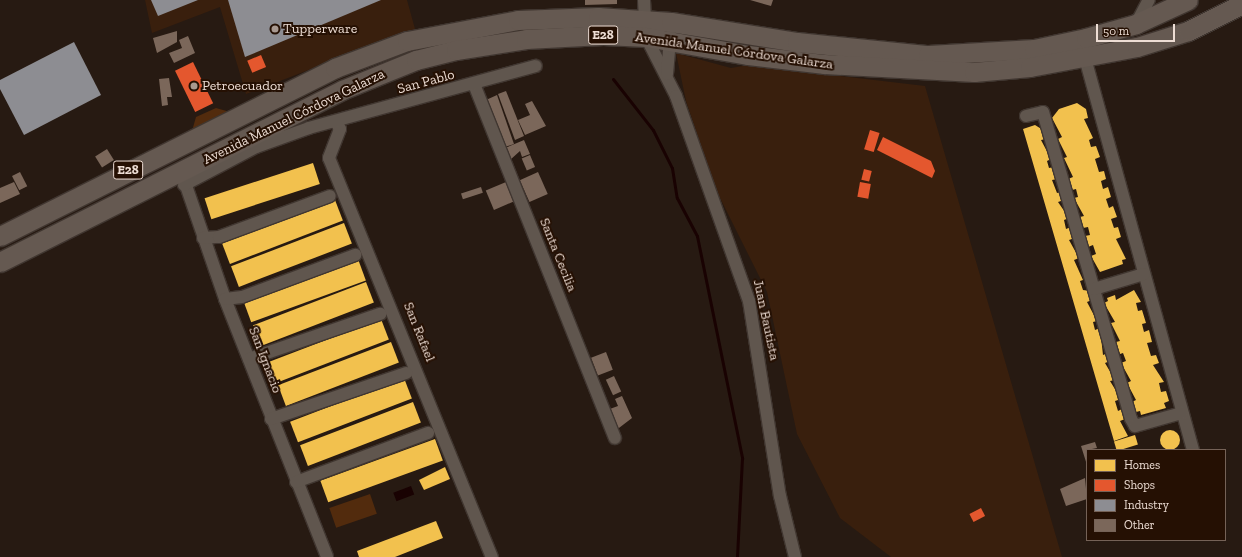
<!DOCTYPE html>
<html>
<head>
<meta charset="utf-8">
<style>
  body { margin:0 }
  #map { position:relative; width:1242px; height:557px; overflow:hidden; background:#271a12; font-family:"Zilla Slab",serif }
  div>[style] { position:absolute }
  .built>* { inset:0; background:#391f0d }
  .green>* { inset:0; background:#522b0d; transform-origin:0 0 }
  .water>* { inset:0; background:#190202; transform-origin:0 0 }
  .homes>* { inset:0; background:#f2c14e; transform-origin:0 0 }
  .round { border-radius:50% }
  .shops>* { inset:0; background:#e4572e; transform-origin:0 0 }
  .industry>* { inset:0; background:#8d8d92 }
  .stream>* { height:3px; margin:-1.5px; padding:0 1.5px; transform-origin:1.5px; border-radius:1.5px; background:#190202 }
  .building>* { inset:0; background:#7b675a; transform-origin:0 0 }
  .roads { filter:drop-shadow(1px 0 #403630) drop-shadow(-1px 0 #403630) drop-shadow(0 1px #403630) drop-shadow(0 -1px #403630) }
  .street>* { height:12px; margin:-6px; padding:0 6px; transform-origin:6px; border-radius:6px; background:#60564e }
  .primary>* { height:19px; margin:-9.5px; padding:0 9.5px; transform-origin:9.5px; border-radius:9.5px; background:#655951 }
  .dots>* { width:11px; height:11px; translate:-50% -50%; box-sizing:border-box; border:2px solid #251003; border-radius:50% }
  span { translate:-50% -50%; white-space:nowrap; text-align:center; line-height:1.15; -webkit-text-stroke:4px #251003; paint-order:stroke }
  .shield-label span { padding:1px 3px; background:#251003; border:1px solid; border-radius:3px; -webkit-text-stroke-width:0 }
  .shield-label { font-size:13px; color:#edddd4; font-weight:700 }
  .poi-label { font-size:14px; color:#edddd4 }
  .left { translate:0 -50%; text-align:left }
  .street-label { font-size:14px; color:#edddd4 }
  .legend { position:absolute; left:1086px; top:449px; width:140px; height:92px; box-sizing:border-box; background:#251003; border:1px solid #756257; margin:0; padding:5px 7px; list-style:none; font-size:12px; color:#edddd4 }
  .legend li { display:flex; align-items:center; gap:8px; height:20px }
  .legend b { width:20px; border:1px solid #756257 }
  .scale { position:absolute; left:1096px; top:24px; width:79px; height:18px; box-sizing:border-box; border:2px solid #edddd4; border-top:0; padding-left:5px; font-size:12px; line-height:14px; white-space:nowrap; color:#edddd4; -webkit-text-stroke:3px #251003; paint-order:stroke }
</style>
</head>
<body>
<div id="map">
  <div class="built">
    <i style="clip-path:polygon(145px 0,407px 0,415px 29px,246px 94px,220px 7px,152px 33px)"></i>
    <i style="clip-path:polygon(676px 53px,731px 68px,748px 65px,925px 86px,1062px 557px,891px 557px,840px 518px,797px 434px,767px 292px,716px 190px,686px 101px)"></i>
  </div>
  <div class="green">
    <i style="clip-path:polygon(216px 108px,230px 112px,192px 131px,196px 117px)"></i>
    <i style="left:370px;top:494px;width:21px;height:43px;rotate:71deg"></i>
  </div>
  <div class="water">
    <i style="left:411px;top:486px;width:9px;height:19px;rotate:69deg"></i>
  </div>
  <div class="homes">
    <i style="clip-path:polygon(1077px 103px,1086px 109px,1088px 118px,1084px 119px,1093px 138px,1089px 140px,1091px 147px,1096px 146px,1100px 157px,1095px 159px,1099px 172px,1104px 171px,1106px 179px,1101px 181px,1103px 189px,1108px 187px,1111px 197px,1106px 199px,1109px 208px,1113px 206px,1117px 217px,1111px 219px,1114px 228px,1118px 227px,1121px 237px,1116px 239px,1126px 259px,1122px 260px,1123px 264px,1100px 272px,1091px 256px,1096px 254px,1093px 245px,1088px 247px,1085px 236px,1090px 235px,1088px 227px,1083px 228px,1080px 217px,1084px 216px,1074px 198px,1078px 197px,1076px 189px,1072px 190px,1068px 179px,1073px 177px,1064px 158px,1067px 157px,1058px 139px,1062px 137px,1052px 118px,1059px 109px)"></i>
    <i style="clip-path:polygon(1035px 125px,1043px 130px,1046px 139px,1041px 140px,1051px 159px,1047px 161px,1049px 168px,1054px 167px,1057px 179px,1052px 180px,1057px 193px,1061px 192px,1064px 200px,1058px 202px,1069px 218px,1064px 220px,1066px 229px,1071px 227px,1075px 238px,1069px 240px,1079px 258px,1074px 260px,1083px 280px,1080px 281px,1083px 290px,1090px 291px,1092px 300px,1087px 302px,1097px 321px,1093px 322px,1095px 330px,1100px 328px,1103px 355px,1108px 353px,1110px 361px,1105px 363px,1115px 380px,1110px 381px,1121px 399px,1115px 401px,1118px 411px,1122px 409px,1125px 419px,1120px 421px,1128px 436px,1114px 441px,1023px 129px)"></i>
    <i style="left:313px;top:163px;width:22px;height:114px;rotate:72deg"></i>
    <i style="left:335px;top:200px;width:22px;height:121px;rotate:69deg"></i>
    <i style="left:344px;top:223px;width:22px;height:121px;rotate:69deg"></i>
    <i style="left:358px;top:259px;width:23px;height:122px;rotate:70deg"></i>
    <i style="left:366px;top:282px;width:22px;height:121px;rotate:69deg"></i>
    <i style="clip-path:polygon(1134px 290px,1141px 302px,1136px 303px,1138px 311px,1142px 310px,1146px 323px,1142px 324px,1144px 332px,1149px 330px,1152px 342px,1147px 343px,1151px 356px,1156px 355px,1159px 363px,1153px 365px,1164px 382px,1159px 383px,1161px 392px,1166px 391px,1169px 401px,1164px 403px,1166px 408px,1141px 415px,1140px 411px,1136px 412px,1132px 402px,1136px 400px,1127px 383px,1131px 381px,1121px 363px,1126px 361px,1123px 353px,1120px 354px,1116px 342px,1120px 341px,1111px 323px,1115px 322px,1104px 303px,1108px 301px,1107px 298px,1115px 295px,1116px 300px)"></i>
    <i style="left:381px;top:319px;width:22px;height:121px;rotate:69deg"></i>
    <i style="left:391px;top:342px;width:22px;height:121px;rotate:69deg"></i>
    <i style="left:404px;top:378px;width:22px;height:122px;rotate:69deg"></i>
    <i style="left:413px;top:402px;width:22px;height:121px;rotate:69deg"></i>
    <i class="round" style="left:1160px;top:430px;width:20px;height:20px"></i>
    <i style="left:1135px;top:435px;width:10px;height:22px;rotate:73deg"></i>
    <i style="left:435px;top:439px;width:23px;height:122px;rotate:70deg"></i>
    <i style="clip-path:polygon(445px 467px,450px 479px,424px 490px,419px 480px)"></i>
    <i style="clip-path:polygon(436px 521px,443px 538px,395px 557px,359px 557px,357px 551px)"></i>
  </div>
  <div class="shops">
    <i style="left:261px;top:55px;width:13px;height:15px;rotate:67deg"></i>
    <i style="left:193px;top:62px;width:46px;height:20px;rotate:64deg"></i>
    <i style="left:870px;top:130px;width:10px;height:20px;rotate:17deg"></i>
    <i style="clip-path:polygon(883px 137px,931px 161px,935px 171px,932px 178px,877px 150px)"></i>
    <i style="left:864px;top:169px;width:8px;height:11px;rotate:14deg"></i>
    <i style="left:860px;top:182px;width:11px;height:15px;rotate:10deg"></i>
    <i style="left:981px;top:508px;width:9px;height:13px;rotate:63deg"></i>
  </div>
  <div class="industry">
    <i style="clip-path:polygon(151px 0,198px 0,158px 16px)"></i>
    <i style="clip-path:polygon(228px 0,381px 0,245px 57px)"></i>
    <i style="clip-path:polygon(74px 42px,101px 95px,24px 135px,0 89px,0 80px)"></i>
  </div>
  <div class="stream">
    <i style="left:613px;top:79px;width:65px;rotate:51.9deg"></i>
    <i style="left:653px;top:130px;width:42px;rotate:63.4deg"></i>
    <i style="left:672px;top:168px;width:30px;rotate:81deg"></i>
    <i style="left:677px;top:198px;width:43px;rotate:62.2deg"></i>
    <i style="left:697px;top:236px;width:227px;rotate:78.5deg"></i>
    <i style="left:742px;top:458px;width:99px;rotate:92.9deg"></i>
  </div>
  <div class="building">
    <i style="clip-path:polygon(585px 0,617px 0,617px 4px,585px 5px)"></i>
    <i style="clip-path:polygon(750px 0,773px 0,771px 6px)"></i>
    <i style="clip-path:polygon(177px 31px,177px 42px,157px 53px,153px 38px)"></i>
    <i style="clip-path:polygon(188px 36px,195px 53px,174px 63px,169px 53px,182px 48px,179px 40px)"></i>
    <i style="clip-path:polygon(169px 78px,172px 97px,167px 97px,168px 105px,162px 106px,159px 79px)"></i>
    <i style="clip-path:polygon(506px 91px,524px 136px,515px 140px,498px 94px)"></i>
    <i style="clip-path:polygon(497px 95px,514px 144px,505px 147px,486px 100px)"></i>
    <i style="clip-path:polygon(532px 101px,546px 126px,525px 135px,518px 120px,530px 115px,525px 104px)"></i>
    <i style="clip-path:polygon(524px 140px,530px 154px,522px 157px,520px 151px,510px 160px,505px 148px)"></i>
    <i style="left:107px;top:149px;width:13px;height:14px;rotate:58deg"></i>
    <i style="left:530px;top:155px;width:13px;height:9px;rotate:67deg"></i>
    <i style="left:20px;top:172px;width:16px;height:9px;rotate:63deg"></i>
    <i style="left:538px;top:172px;width:24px;height:20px;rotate:66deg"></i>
    <i style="clip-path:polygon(14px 182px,20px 194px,0 203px,0 188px)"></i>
    <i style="left:506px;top:182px;width:21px;height:22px;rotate:67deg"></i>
    <i style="left:481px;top:187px;width:6px;height:21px;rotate:72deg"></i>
    <i style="left:606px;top:352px;width:19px;height:16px;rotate:69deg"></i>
    <i style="left:614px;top:376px;width:17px;height:9px;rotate:65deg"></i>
    <i style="clip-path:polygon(622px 396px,632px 418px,615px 431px,607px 410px,618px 406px,615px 399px)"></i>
    <i style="clip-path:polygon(1095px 442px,1097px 448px,1087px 450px,1087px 465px,1081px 446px)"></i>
    <i style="clip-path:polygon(1085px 478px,1087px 499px,1066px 506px,1060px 489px)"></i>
  </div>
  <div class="roads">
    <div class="street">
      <i style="left:644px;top:0;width:37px;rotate:87deg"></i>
      <i style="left:646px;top:37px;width:66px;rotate:63deg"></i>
      <i style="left:676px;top:96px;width:218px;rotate:70.4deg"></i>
      <i style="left:749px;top:301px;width:197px;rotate:81deg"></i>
      <i style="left:780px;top:496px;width:63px;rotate:76.2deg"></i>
      <i style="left:1136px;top:24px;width:27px;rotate:-62deg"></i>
      <i style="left:1085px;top:58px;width:407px;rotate:74.6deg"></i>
      <i style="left:667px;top:74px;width:38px;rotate:-85deg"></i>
      <i style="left:474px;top:84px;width:381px;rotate:68.3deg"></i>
      <i style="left:1026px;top:116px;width:17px;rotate:-13deg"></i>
      <i style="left:1043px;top:112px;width:319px;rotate:74deg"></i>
      <i style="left:1131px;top:419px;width:8px;rotate:60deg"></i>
      <i style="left:1135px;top:426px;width:49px;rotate:-15.5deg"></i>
      <i style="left:336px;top:122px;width:8px;rotate:60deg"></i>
      <i style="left:340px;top:129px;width:31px;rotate:111deg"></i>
      <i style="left:329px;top:158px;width:431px;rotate:67.8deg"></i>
      <i style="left:181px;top:171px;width:135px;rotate:71deg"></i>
      <i style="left:225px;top:299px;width:277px;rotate:68.4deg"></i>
      <i style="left:184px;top:185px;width:81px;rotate:-27.8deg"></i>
      <i style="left:256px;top:147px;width:56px;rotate:-19.7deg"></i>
      <i style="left:309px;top:128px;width:235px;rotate:-15.3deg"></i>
      <i style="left:203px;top:238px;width:16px;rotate:-4deg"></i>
      <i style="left:219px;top:237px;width:118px;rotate:-20.3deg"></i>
      <i style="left:1094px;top:289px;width:52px;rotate:-16.7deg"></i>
      <i style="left:225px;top:299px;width:17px;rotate:-7deg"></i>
      <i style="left:242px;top:297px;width:121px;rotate:-20.4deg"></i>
      <i style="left:249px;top:359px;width:139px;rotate:-19deg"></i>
      <i style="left:271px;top:419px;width:143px;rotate:-18.8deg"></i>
      <i style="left:296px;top:482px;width:141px;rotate:-20.4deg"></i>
    </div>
    <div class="primary">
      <i style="left:0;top:236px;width:375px;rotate:-26.6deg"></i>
      <i style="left:335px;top:68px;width:77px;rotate:-20.6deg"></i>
      <i style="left:407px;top:41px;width:113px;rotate:-10.7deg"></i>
      <i style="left:518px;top:20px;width:80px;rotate:-2.1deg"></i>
      <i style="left:598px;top:17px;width:73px;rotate:3.9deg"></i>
      <i style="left:671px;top:22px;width:128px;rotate:9deg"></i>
      <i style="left:797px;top:42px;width:132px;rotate:5.7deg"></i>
      <i style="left:928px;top:55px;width:106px;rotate:-3.2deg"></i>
      <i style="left:1034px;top:49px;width:53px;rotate:-11.9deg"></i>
      <i style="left:1086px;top:38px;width:52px;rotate:-15.6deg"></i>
      <i style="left:1136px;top:24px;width:57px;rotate:-24.8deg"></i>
      <i style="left:0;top:262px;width:383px;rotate:-26.7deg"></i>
      <i style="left:342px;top:90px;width:80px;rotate:-22.1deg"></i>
      <i style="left:416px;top:60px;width:41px;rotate:-14deg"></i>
      <i style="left:456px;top:50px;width:71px;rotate:-8.9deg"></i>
      <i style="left:526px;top:39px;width:77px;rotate:-3deg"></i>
      <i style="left:603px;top:35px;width:43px;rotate:2.7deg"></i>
      <i style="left:646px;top:37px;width:104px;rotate:10deg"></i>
      <i style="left:748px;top:55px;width:77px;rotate:6.8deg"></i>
      <i style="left:824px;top:64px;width:150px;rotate:3.1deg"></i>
      <i style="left:974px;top:72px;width:56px;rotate:-5.1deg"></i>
      <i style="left:1030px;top:67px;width:109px;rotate:-10.6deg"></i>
      <i style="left:1137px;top:47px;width:53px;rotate:-17.4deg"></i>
      <i style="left:1188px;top:31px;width:60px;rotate:-26.6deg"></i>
    </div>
  </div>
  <div class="dots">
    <i style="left:275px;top:29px;background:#a89990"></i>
    <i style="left:194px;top:86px;background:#a89990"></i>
  </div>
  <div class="shield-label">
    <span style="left:603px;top:35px">E28</span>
    <span style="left:128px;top:170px">E28</span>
  </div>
  <div class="poi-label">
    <span class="left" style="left:283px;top:29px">Tupperware</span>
    <span class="left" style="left:202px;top:86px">Petroecuador</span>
  </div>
  <div class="street-label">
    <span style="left:734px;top:51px;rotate:8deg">Avenida Manuel Córdova Galarza</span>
    <span style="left:426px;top:82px;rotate:-15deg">San Pablo</span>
    <span style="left:294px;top:117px;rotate:-26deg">Avenida Manuel Córdova Galarza</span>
    <span style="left:558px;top:255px;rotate:68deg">Santa Cecilia</span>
    <span style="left:766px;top:320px;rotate:78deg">Juan Bautista</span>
    <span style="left:419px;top:332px;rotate:68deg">San Rafael</span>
    <span style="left:265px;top:360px;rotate:69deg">San Ignacio</span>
  </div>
  <ul class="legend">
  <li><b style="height:11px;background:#f2c14e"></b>Homes</li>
  <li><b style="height:11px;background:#e4572e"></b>Shops</li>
  <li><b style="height:11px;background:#8d8d92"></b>Industry</li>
  <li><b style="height:11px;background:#7b675a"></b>Other</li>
  </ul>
  <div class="scale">50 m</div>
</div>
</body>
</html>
